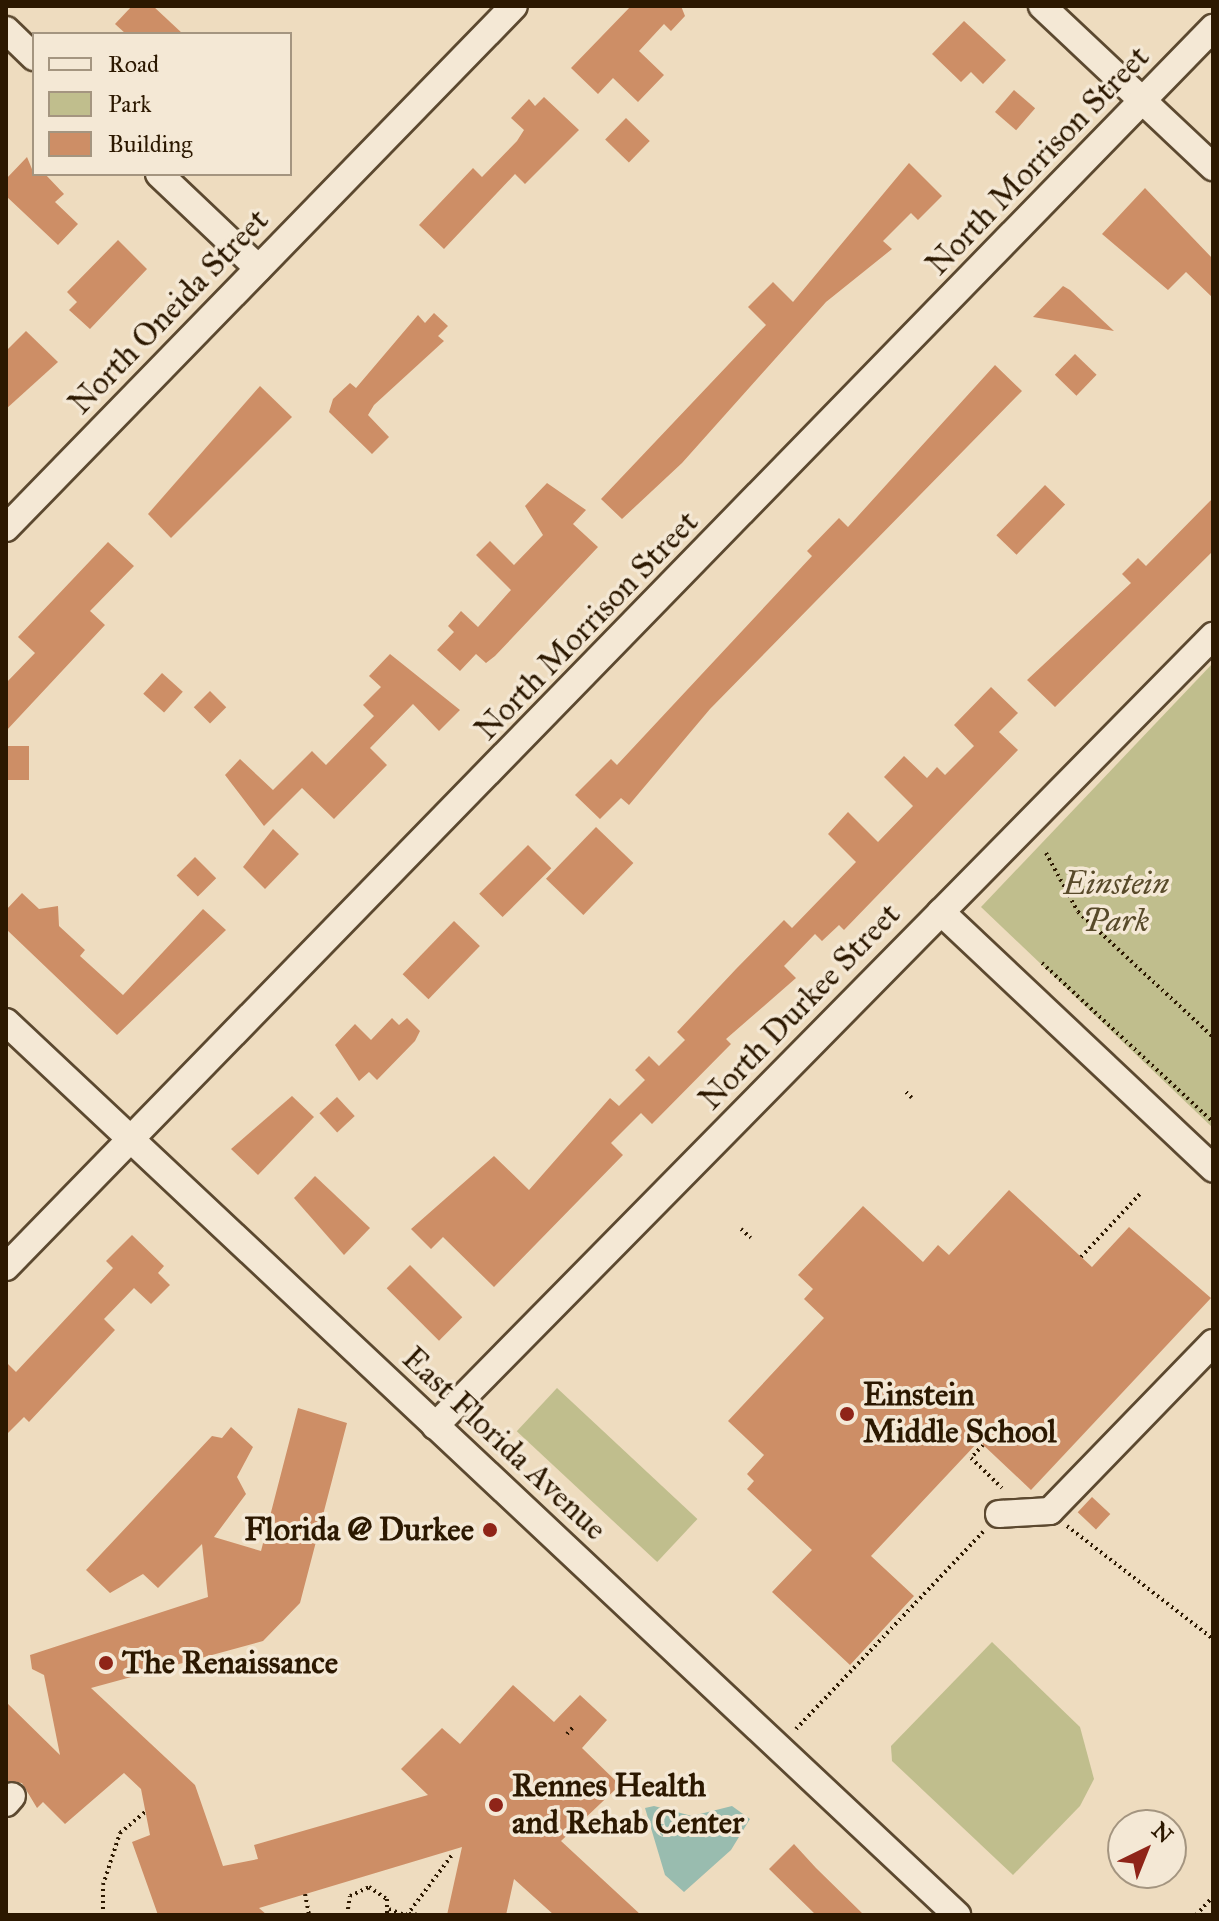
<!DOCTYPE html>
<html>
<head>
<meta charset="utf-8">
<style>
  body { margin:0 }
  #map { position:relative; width:1219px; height:1921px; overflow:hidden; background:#eedcbf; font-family:"IM FELL Great Primer",serif }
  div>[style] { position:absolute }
  .green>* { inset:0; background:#c0be8d; transform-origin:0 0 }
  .water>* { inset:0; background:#99bcaf }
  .building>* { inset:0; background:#cd8e66; transform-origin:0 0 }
  .path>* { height:4px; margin-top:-2px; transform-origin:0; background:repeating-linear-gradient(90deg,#2c1800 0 2px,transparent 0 6px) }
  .roads { filter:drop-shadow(2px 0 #5c4930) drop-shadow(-2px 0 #5c4930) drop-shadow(0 2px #5c4930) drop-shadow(0 -2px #5c4930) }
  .minor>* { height:26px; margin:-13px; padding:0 13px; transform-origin:13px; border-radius:13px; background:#f4e8d5 }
  .dots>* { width:22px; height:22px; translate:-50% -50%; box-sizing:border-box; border:4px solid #f4e8d5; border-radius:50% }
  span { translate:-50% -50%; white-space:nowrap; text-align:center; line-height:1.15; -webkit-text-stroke:7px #f4e8d5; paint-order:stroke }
  .street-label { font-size:32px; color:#2c1800 }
  .park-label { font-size:32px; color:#584a2a; font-style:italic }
  .poi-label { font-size:32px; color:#2c1800; font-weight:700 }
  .left { translate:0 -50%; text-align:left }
  .right { translate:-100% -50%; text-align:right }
  .frame { position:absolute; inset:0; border:8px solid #2c1800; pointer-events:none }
  .legend { position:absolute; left:32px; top:32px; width:260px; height:144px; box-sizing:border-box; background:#f4e8d5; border:2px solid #a49580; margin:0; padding:10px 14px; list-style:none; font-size:24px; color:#2c1800 }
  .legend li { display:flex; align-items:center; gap:16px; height:40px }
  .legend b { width:40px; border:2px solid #a49580 }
  .north { position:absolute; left:1107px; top:1809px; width:80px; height:80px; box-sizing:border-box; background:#f4e8d5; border:2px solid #a49580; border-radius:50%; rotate:43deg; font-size:22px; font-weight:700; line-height:32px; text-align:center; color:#2c1800 }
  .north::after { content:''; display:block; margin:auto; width:28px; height:36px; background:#8f2418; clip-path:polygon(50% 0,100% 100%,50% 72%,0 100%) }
</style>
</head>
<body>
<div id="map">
  <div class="green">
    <i style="clip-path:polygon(1213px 663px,1213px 1128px,981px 907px)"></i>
    <i style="left:557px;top:1388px;width:192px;height:59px;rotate:43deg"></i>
    <i style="clip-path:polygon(992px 1642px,1080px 1727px,1094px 1779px,1080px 1806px,1013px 1875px,892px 1761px,891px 1746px)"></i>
  </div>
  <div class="water">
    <i style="clip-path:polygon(654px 1806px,692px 1816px,732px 1806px,750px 1819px,731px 1850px,684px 1892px,665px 1875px,645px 1808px)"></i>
  </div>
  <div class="building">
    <i style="clip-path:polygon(132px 6px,153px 6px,183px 34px,126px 34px,115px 24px)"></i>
    <i style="clip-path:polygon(631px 6px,681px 6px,685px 16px,671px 31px,664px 24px,639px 51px,664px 75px,638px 102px,613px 78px,598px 94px,571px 68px)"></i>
    <i style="clip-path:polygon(964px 21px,1006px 60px,983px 84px,971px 72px,961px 82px,932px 54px)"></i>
    <i style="left:1014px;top:90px;width:28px;height:29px;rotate:41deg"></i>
    <i style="clip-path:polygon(544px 97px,579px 130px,525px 184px,515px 174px,444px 249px,419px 225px,473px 168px,482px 177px,517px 141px,524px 130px,511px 118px,529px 99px,535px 106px)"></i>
    <i style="left:626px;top:118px;width:33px;height:30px;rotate:44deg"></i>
    <i style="clip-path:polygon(27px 157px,34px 174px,45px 174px,64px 194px,55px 202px,78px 224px,58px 245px,6px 196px,6px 179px)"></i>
    <i style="clip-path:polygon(909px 163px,942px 196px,918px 220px,911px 213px,883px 241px,892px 249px,826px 302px,682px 463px,622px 519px,601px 499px,766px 325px,748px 307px,773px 282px,793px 302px)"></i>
    <i style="clip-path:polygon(1145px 188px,1213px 259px,1213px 298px,1186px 272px,1168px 290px,1102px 234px)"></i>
    <i style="clip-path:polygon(118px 240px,147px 269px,90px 329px,69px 310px,77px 302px,67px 292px)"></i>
    <i style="clip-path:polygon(1063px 286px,1070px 290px,1114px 331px,1033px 317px)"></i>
    <i style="clip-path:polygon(434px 313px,448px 326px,438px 336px,444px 341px,374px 405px,368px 415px,389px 437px,372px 454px,329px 412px,333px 399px,350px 383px,356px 388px,418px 315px,425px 323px)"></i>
    <i style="clip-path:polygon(26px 331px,58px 362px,6px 409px,6px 351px)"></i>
    <i style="left:1075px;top:354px;width:30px;height:29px;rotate:44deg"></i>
    <i style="clip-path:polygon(995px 365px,1022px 391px,710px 709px,629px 805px,621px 798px,600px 819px,575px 795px,611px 759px,617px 765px,812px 556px,807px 551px,839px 518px,848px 527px)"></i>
    <i style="clip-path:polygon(260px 386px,292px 417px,171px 538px,148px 514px)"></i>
    <i style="clip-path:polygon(547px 483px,586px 510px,573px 524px,598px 547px,495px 656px,486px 663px,476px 654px,460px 671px,437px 650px,454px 632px,448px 626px,461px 611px,478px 627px,511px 590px,476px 555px,490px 541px,514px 565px,543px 535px,525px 506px)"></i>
    <i style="left:1045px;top:485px;width:28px;height:70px;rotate:44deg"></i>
    <i style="clip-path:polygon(1213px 498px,1213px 551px,1055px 707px,1027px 680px,1131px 583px,1122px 574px,1138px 558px,1146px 566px)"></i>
    <i style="clip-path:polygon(108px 542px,134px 566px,90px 611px,105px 625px,6px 731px,6px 683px,35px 653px,18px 637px)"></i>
    <i style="clip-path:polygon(390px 654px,460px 710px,439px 731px,413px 704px,370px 748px,387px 765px,334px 819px,302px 788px,264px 826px,225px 775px,240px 759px,273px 790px,312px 751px,326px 765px,374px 716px,363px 705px,381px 687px,369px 676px)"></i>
    <i style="left:162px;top:673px;width:28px;height:28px;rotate:42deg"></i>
    <i style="clip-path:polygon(991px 687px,1018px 713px,999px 732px,1018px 750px,844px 930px,839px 925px,822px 941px,815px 934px,784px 966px,796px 978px,726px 1039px,731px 1044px,652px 1124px,641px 1113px,611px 1143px,623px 1155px,494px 1287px,443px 1237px,431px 1249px,411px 1229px,494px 1156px,529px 1190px,610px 1098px,619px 1106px,645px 1080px,635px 1070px,649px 1056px,659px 1066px,685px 1040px,677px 1032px,736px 969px,784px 920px,792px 928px,856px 862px,828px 834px,848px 812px,878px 842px,913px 806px,884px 777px,904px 756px,927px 778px,937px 767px,945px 775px,974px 746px,954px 725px)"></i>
    <i style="left:210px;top:691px;width:23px;height:23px;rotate:45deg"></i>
    <i style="left:29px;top:746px;width:34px;height:23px;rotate:90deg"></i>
    <i style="left:596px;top:827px;width:52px;height:72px;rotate:44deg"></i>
    <i style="clip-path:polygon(273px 829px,299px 854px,265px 889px,243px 867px)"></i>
    <i style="left:528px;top:845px;width:33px;height:69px;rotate:45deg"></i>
    <i style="left:195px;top:857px;width:30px;height:26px;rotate:45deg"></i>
    <i style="clip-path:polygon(22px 893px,39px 909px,58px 906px,59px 926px,85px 950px,80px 956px,123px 995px,203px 909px,226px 930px,117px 1035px,6px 929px,6px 910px)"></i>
    <i style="left:454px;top:921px;width:36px;height:74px;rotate:44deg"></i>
    <i style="clip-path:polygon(392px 1018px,399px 1025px,407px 1018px,420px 1031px,415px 1041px,377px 1080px,369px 1072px,359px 1081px,335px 1045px,355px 1024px,371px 1040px)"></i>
    <i style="clip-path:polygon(292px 1096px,314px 1117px,258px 1175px,231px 1149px)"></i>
    <i style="left:337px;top:1097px;width:26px;height:24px;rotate:47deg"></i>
    <i style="clip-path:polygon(315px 1176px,370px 1228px,344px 1255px,294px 1198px)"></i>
    <i style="clip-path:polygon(1009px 1190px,1092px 1267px,1129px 1227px,1211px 1298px,1031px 1490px,979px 1441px,871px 1556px,914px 1596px,850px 1665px,772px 1592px,812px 1550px,747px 1489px,754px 1481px,747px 1474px,764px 1455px,728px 1421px,824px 1318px,804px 1299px,813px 1289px,798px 1275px,863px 1206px,923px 1262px,938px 1245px,949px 1255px)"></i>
    <i style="clip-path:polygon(132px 1235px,164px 1266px,158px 1273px,170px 1285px,151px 1304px,134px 1288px,104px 1319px,115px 1330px,29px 1422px,24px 1417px,6px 1435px,6px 1362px,16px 1372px,113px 1268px,106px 1261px)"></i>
    <i style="left:410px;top:1265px;width:74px;height:33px;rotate:45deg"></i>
    <i style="clip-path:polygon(298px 1408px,347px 1423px,300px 1603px,263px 1641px,91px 1688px,195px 1785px,223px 1866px,258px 1859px,254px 1845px,428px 1795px,401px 1769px,442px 1728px,460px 1744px,513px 1685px,554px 1722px,580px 1695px,607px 1720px,582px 1748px,620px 1785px,561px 1841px,641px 1915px,554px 1915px,514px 1879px,506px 1915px,447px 1915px,462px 1847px,259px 1908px,267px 1915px,158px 1915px,132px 1842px,150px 1835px,141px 1789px,124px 1773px,65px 1824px,43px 1802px,37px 1808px,22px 1783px,6px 1781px,6px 1702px,60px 1755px,44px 1675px,32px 1669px,30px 1655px,208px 1597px,202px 1544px,158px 1588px,143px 1574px,110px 1593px,86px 1570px,212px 1436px,222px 1438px,231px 1427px,253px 1447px,237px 1477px,246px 1494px,214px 1537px,261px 1551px)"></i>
    <i style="left:1092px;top:1497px;width:25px;height:21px;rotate:43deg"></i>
    <i style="clip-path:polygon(794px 1844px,816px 1868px,864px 1915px,816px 1915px,769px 1869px)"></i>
  </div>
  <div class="path">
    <i style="left:1046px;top:853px;width:67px;rotate:61.5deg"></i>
    <i style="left:1078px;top:912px;width:184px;rotate:42.8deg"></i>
    <i style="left:1042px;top:963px;width:233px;rotate:42.9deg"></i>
    <i style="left:906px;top:1092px;width:8px;rotate:45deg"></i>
    <i style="left:741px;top:1229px;width:13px;rotate:42deg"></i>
    <i style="left:1081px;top:1257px;width:86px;rotate:-46.9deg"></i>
    <i style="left:983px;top:1445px;width:18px;rotate:133deg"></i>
    <i style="left:971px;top:1458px;width:43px;rotate:44.1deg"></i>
    <i style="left:1067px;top:1526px;width:185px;rotate:37.7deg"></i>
    <i style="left:796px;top:1729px;width:272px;rotate:-46.5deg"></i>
    <i style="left:567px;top:1734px;width:11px;rotate:-49deg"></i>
    <i style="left:305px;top:1894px;width:21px;rotate:79deg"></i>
    <i style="left:389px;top:1909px;width:17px;rotate:21deg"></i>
    <i style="left:409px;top:1914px;width:12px;rotate:5deg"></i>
    <i style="left:103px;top:1915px;width:30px;rotate:-90deg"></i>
    <i style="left:103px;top:1885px;width:55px;rotate:-71.9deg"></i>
    <i style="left:120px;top:1833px;width:33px;rotate:-40deg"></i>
    <i style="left:318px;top:1915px;width:20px"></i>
    <i style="left:347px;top:1915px;width:19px;rotate:-81deg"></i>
    <i style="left:350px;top:1896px;width:21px;rotate:-25deg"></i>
    <i style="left:369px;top:1887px;width:22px;rotate:34deg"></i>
    <i style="left:387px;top:1899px;width:16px;rotate:90deg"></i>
    <i style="left:407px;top:1915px;width:75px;rotate:-53.1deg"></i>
    <i style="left:1196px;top:1915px;width:25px;rotate:-47deg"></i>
  </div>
  <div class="roads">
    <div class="minor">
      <i style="left:1042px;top:6px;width:235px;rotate:43.3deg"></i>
      <i style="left:6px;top:30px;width:39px;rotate:44deg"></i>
      <i style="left:159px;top:174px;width:137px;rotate:43.5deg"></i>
      <i style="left:6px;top:528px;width:728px;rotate:-45.78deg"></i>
      <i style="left:941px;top:912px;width:374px;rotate:43.3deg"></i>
      <i style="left:6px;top:1022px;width:1305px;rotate:43.2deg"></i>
      <i style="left:6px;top:1267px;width:1730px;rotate:-45.75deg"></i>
      <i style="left:435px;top:1426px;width:1109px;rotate:-45.44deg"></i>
      <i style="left:999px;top:1514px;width:51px;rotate:-3.4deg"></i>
      <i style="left:1050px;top:1511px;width:234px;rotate:-45.9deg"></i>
      <i style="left:6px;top:1803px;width:9px;rotate:-49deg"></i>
    </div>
  </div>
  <div class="dots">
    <i style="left:847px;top:1414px;background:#8f2418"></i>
    <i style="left:490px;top:1530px;background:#8f2418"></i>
    <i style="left:106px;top:1663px;background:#8f2418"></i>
    <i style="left:496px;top:1805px;background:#8f2418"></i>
  </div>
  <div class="street-label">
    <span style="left:1038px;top:161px;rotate:-46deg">North Morrison Street</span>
    <span style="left:169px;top:312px;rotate:-46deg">North Oneida Street</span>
    <span style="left:587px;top:626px;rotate:-46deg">North Morrison Street</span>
    <span style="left:800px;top:1007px;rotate:-46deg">North Durkee Street</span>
    <span style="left:504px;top:1444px;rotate:43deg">East Florida Avenue</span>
  </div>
  <div class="park-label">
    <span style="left:1116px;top:903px">Einstein<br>Park</span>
  </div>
  <div class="poi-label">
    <span class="left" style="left:863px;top:1414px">Einstein<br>Middle School</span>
    <span class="right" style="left:474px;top:1530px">Florida @ Durkee</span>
    <span class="left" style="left:122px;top:1663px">The Renaissance</span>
    <span class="left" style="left:512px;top:1805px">Rennes Health<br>and Rehab Center</span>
  </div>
  <div class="frame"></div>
  <ul class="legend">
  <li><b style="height:10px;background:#f4e8d5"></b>Road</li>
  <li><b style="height:22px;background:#c0be8d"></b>Park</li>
  <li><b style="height:22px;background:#cd8e66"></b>Building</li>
  </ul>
  <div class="north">N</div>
</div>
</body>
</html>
